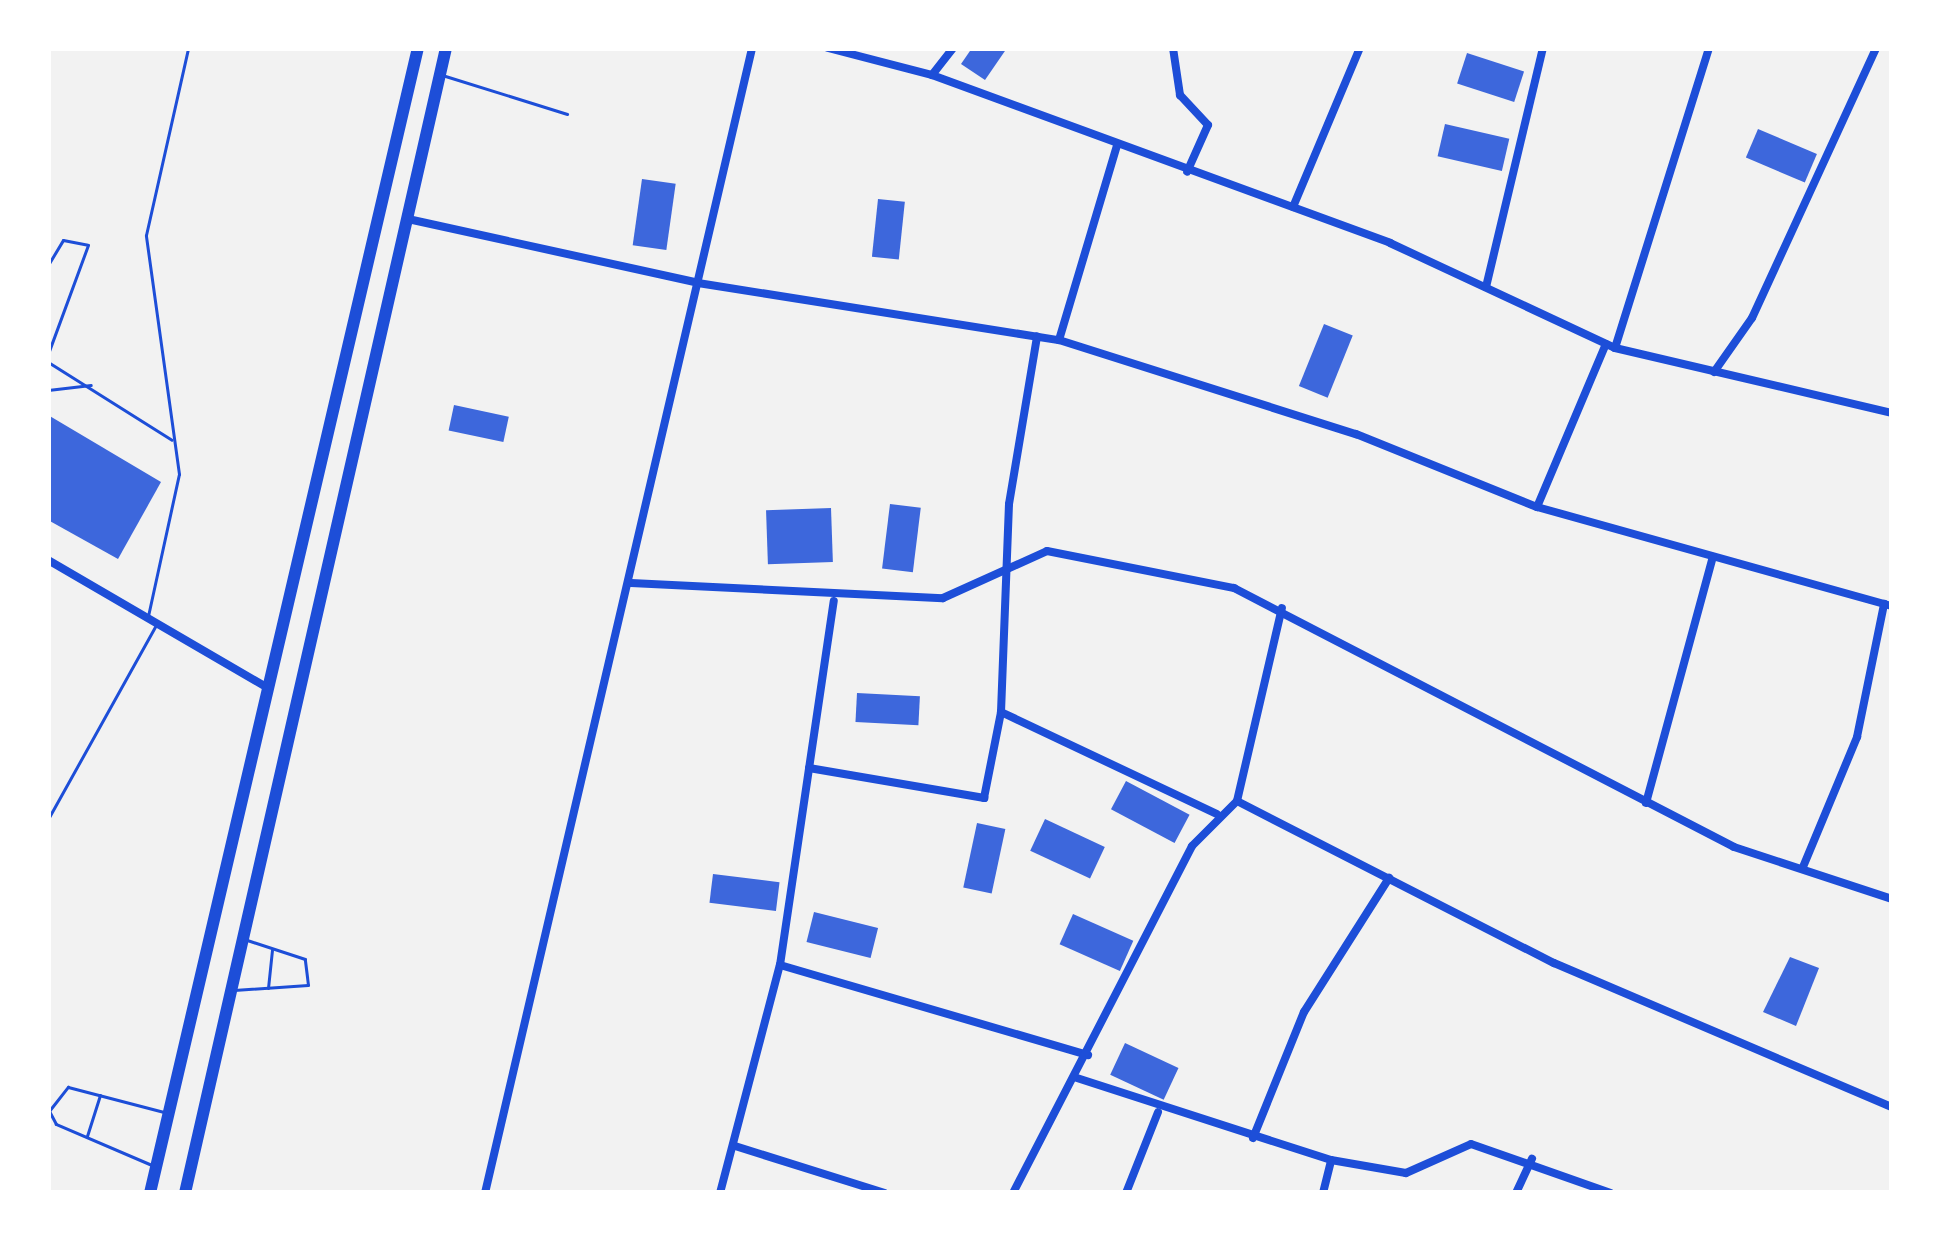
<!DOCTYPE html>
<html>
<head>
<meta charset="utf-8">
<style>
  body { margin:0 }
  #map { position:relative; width:1940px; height:1241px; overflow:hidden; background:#f2f2f2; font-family:Rubik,sans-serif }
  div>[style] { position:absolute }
  .building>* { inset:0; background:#3d67dc; transform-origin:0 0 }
  .service>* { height:3px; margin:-1.5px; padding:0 1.5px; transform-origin:1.5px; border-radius:1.5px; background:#1d4ed8 }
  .minor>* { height:8px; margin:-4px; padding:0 4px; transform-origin:4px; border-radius:4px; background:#1d4ed8 }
  .trunk>* { height:12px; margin:-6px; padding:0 6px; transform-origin:6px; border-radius:6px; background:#1d4ed8 }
  span { translate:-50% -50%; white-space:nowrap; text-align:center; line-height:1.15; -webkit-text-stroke:12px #fff; paint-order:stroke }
  .frame { position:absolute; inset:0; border:51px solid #fff; pointer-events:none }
</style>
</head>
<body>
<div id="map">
  <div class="building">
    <i style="clip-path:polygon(972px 48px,1007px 48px,985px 80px,961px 64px)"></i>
    <i style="left:1467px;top:53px;width:60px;height:32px;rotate:18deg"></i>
    <i style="left:1445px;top:124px;width:66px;height:33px;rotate:13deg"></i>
    <i style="left:1758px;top:129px;width:64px;height:31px;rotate:23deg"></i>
    <i style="left:642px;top:179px;width:34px;height:67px;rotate:8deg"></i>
    <i style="left:878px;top:199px;width:27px;height:58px;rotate:6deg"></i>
    <i style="left:1324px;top:324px;width:31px;height:67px;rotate:22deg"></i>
    <i style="left:454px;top:405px;width:56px;height:26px;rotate:12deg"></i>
    <i style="clip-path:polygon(48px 415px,161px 482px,118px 559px,48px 520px)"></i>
    <i style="left:890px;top:504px;width:31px;height:65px;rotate:7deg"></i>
    <i style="left:831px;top:508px;width:54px;height:65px;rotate:88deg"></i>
    <i style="left:857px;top:693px;width:63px;height:29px;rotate:3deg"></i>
    <i style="left:1126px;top:781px;width:72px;height:32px;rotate:28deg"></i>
    <i style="left:1045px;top:819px;width:66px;height:35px;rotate:25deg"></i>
    <i style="left:977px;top:823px;width:29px;height:66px;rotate:12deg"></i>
    <i style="left:713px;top:874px;width:67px;height:29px;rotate:7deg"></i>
    <i style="left:814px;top:912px;width:66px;height:31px;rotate:14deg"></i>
    <i style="left:1073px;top:914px;width:66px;height:33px;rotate:24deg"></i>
    <i style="clip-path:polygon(1790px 957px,1819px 968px,1796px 1026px,1763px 1012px)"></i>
    <i style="left:1125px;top:1043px;width:59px;height:35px;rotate:25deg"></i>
  </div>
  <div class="service">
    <i style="left:442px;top:75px;width:131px;rotate:17.3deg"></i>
    <i style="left:48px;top:265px;width:29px;rotate:-59deg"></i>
    <i style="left:63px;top:240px;width:25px;rotate:11deg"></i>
    <i style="left:88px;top:245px;width:116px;rotate:110.2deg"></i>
    <i style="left:48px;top:362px;width:146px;rotate:32.2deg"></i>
    <i style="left:48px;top:390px;width:43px;rotate:-6.6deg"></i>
    <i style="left:148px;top:616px;width:145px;rotate:-77.7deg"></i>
    <i style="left:179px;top:474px;width:241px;rotate:-97.9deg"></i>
    <i style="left:146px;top:235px;width:192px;rotate:-77.3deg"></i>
    <i style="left:48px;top:819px;width:224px;rotate:-60.9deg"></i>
    <i style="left:268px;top:988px;width:38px;rotate:-84deg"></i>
    <i style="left:234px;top:990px;width:74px;rotate:-3.9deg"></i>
    <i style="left:308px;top:985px;width:26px;rotate:-97deg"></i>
    <i style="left:305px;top:959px;width:61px;rotate:-161.9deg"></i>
    <i style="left:87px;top:1136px;width:43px;rotate:-72.4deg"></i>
    <i style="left:154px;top:1166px;width:107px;rotate:-156.8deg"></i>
    <i style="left:56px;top:1124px;width:15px;rotate:-118deg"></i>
    <i style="left:49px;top:1111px;width:31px;rotate:-52deg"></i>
    <i style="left:68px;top:1087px;width:99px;rotate:14.6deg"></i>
  </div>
  <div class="minor">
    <i style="left:828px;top:48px;width:107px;rotate:14.6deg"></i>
    <i style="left:932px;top:75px;width:488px;rotate:20.1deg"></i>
    <i style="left:1390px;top:243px;width:248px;rotate:25deg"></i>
    <i style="left:1615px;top:348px;width:285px;rotate:13.2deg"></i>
    <i style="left:1173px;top:48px;width:48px;rotate:81.5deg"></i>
    <i style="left:1180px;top:95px;width:41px;rotate:47deg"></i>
    <i style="left:1208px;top:125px;width:51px;rotate:114.1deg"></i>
    <i style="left:932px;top:75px;width:34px;rotate:-52deg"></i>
    <i style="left:1293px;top:207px;width:173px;rotate:-67.2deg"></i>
    <i style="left:408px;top:219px;width:297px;rotate:12.4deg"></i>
    <i style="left:698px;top:283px;width:365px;rotate:9deg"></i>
    <i style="left:1059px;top:340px;width:312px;rotate:17.6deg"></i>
    <i style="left:1356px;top:434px;width:195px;rotate:22deg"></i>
    <i style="left:1537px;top:507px;width:369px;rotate:15.6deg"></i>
    <i style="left:1486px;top:287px;width:246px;rotate:-76.6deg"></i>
    <i style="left:1059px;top:340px;width:202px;rotate:-73.4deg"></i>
    <i style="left:1615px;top:348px;width:314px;rotate:-72.6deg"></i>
    <i style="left:1714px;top:372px;width:66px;rotate:-54.9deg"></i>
    <i style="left:1752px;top:318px;width:297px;rotate:-65.3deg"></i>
    <i style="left:1537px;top:507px;width:177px;rotate:-67.1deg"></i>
    <i style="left:48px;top:560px;width:255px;rotate:30.2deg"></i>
    <i style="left:631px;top:583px;width:312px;rotate:2.8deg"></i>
    <i style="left:943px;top:598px;width:114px;rotate:-24.3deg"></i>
    <i style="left:1047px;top:551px;width:191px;rotate:11.2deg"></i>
    <i style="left:1234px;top:588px;width:563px;rotate:27.38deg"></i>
    <i style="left:1734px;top:847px;width:166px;rotate:18.2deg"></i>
    <i style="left:1001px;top:712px;width:239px;rotate:25.3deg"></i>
    <i style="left:809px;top:768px;width:178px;rotate:9.7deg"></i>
    <i style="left:984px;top:798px;width:88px;rotate:-78.8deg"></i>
    <i style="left:1001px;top:712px;width:208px;rotate:-87.8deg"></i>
    <i style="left:1009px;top:504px;width:170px;rotate:-80.5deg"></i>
    <i style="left:1237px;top:801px;width:356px;rotate:27.1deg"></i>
    <i style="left:1554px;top:963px;width:367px;rotate:23.1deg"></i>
    <i style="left:1646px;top:803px;width:255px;rotate:-74.8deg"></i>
    <i style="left:1803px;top:867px;width:141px;rotate:-67.4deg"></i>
    <i style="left:1857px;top:737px;width:136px;rotate:-78.5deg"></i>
    <i style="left:780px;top:965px;width:321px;rotate:16.3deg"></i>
    <i style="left:1077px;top:1078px;width:267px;rotate:17.9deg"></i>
    <i style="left:1331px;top:1160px;width:76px;rotate:9.8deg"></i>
    <i style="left:1406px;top:1173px;width:71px;rotate:-24deg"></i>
    <i style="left:1471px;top:1144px;width:148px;rotate:19.3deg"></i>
    <i style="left:1253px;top:1138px;width:136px;rotate:-68deg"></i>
    <i style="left:1304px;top:1012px;width:159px;rotate:-57.6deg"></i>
    <i style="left:735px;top:1146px;width:157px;rotate:17.4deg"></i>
    <i style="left:485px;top:1193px;width:1176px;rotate:-76.87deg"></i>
    <i style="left:720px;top:1193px;width:236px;rotate:-75.3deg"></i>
    <i style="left:780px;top:965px;width:368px;rotate:-81.6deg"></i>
    <i style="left:1013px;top:1193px;width:390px;rotate:-62.7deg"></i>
    <i style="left:1192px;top:846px;width:64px;rotate:-45deg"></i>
    <i style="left:1237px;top:801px;width:198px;rotate:-76.9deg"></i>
    <i style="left:1126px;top:1193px;width:87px;rotate:-68.4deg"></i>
    <i style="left:1323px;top:1193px;width:34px;rotate:-76deg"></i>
    <i style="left:1516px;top:1193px;width:38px;rotate:-65deg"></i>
  </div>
  <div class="trunk">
    <i style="left:150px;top:1193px;width:1176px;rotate:-76.83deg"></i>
    <i style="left:185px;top:1193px;width:1174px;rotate:-77.16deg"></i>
  </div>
  <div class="frame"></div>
</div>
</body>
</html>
